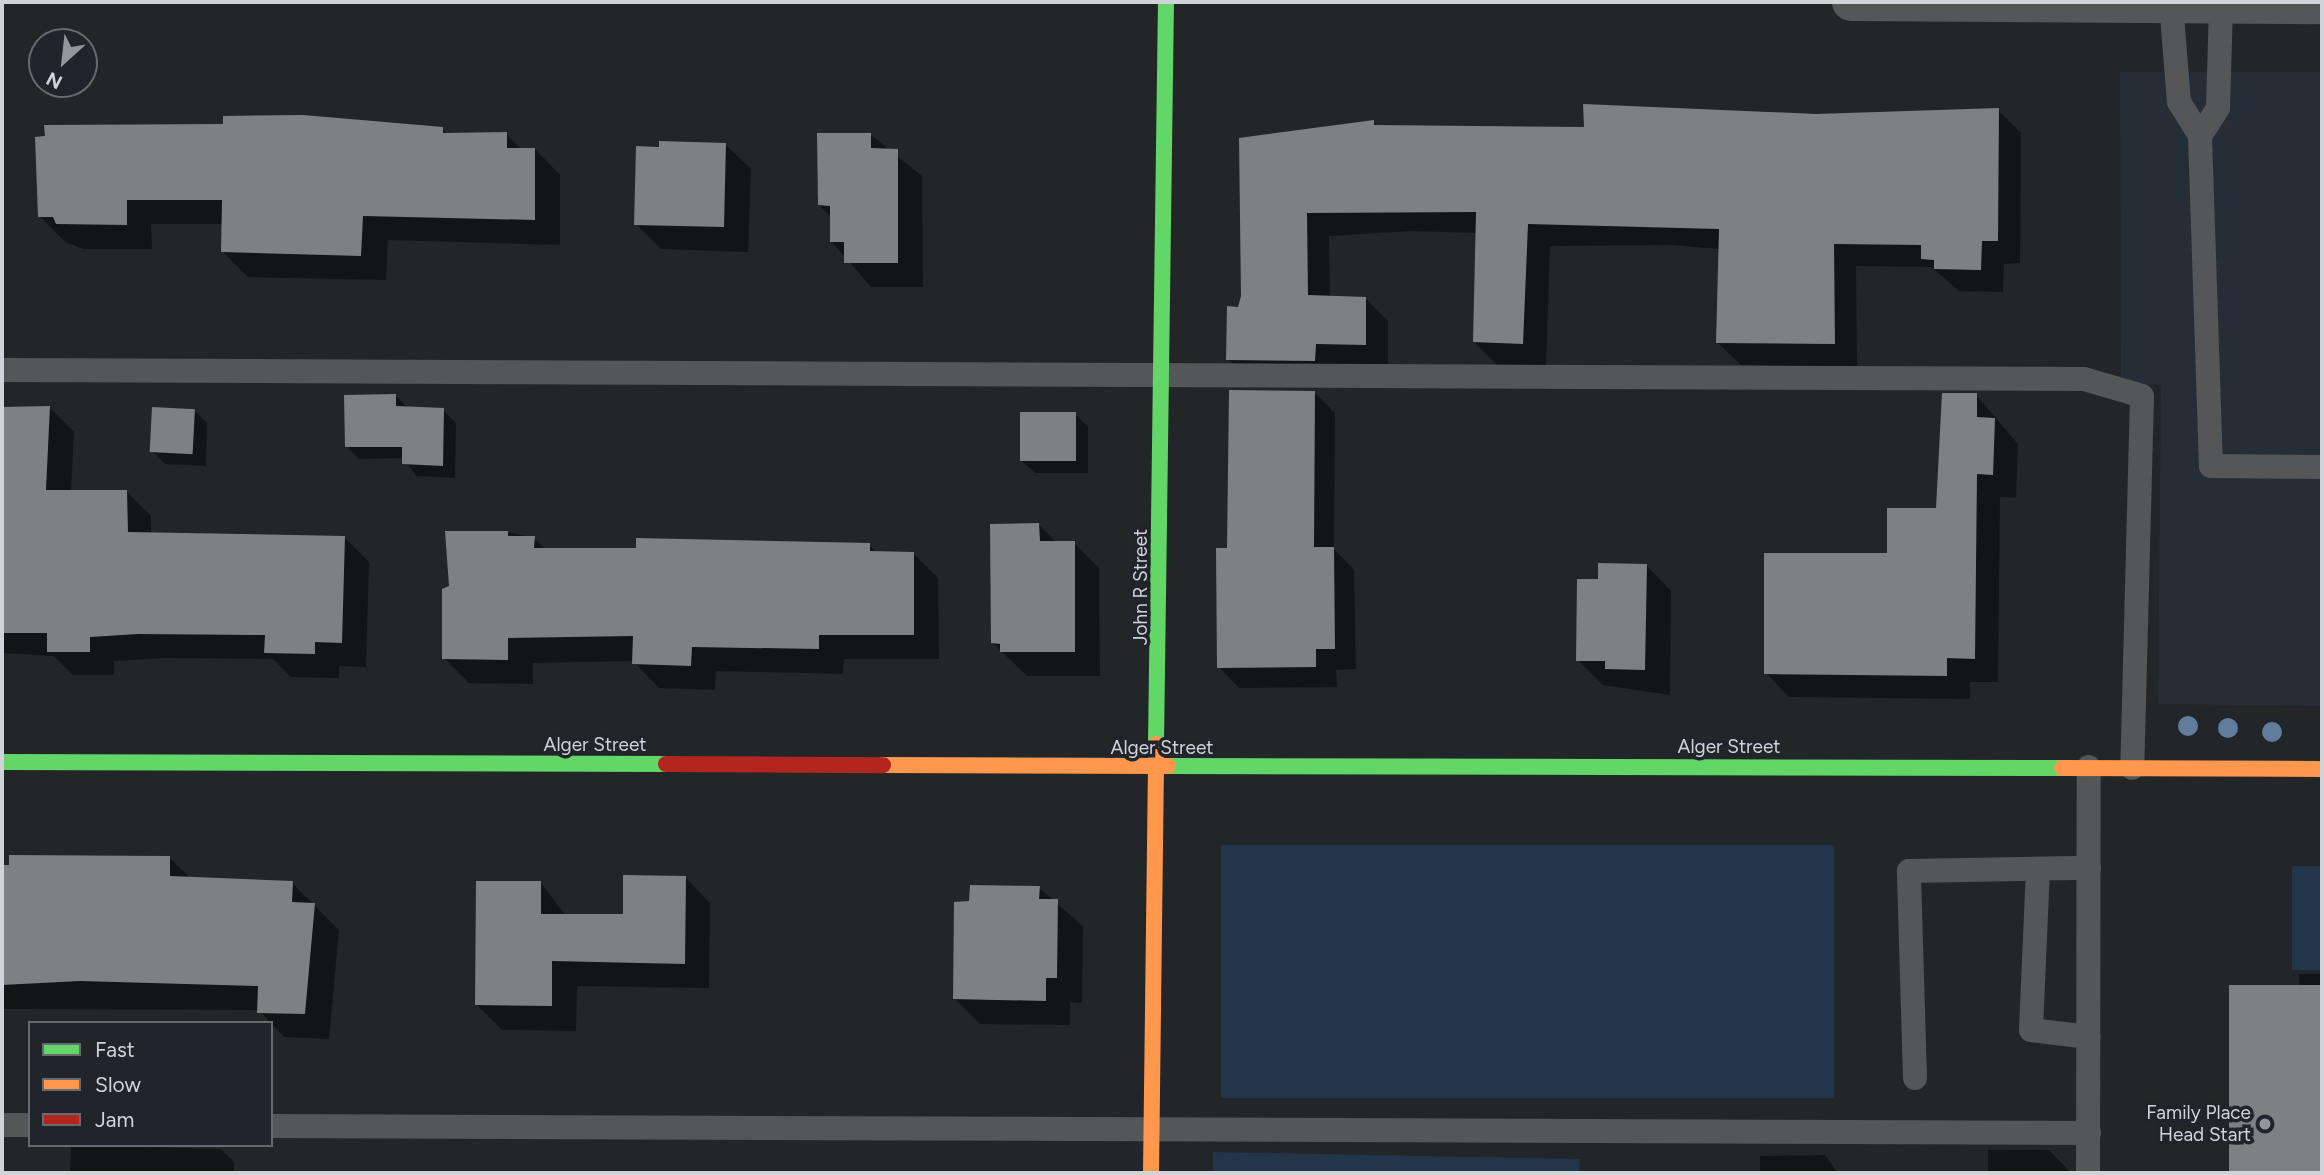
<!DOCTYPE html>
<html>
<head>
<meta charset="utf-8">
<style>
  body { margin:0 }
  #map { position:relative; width:2324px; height:1175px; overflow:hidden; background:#232629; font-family:Figtree,sans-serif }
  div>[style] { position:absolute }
  .built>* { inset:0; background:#252d36 }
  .green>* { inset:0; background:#22354a; transform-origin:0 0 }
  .shadow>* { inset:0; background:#0007 }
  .building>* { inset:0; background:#7e8184; transform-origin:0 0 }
  .lane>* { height:24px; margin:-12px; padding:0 12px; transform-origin:12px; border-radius:12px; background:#545657 }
  .street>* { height:38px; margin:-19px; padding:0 19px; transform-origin:19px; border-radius:19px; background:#545657 }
  .fast>* { height:16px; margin:-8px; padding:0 8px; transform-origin:8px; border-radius:8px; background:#63d668 }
  .slow>* { height:16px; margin:-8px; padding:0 8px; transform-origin:8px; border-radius:8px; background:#ff974d }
  .jam>* { height:16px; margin:-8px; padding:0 8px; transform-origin:8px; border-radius:8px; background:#b3261e }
  .trees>* { width:20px; height:20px; margin:-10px; border-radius:50%; background:#617c9c }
  .dots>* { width:19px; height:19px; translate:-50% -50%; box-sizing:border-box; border:4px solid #21252b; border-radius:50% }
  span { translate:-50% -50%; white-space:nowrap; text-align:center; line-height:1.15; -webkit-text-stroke:7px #21252b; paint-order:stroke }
  .street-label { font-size:19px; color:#d0d3d7 }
  .poi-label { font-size:19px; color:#d0d3d7 }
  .right { translate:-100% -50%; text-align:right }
  .frame { position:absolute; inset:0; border:4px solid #d0d3d7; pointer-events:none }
  .legend { position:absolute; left:28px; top:1021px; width:245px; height:126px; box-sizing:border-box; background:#21252b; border:2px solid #676b70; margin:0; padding:9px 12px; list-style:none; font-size:21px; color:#d0d3d7 }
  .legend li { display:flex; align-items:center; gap:14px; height:35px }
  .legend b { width:35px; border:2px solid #676b70 }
  .north { position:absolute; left:28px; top:28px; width:70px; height:70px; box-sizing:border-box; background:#21252b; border:2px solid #676b70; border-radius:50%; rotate:207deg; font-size:19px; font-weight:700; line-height:28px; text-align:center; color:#d0d3d7 }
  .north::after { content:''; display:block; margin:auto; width:24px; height:32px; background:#93969a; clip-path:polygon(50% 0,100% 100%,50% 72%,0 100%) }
</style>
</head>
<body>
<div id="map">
  <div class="built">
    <i style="clip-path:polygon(2120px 72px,2322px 72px,2322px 706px,2158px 704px,2161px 385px,2121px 384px)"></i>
  </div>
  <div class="green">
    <i style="left:1221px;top:845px;width:613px;height:253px"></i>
    <i style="left:2292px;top:866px;width:30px;height:104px"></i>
    <i style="clip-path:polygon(1213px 1152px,1580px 1159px,1579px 1173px,1213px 1173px)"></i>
  </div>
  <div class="shadow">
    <i style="clip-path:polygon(1998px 110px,2021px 133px,2020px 263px,2004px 264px,2003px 292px,1959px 291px,1931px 267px,1856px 266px,1857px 367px,1741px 365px,1718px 343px,1720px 249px,1671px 245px,1550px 246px,1546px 366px,1497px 365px,1474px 342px,1477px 233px,1411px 231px,1329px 236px,1330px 297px,1365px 298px,1388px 321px,1388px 367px,1251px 382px,1228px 359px,1243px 297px,1373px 122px,1379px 127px,1585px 129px)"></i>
    <i style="clip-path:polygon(442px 129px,448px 135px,506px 134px,522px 150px,535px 149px,560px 175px,560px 245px,388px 240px,386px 280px,248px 277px,223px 252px,224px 224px,151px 224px,152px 249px,83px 249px,65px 242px,40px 216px)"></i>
    <i style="clip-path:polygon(871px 135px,922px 176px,923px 287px,871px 287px,831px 241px,831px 217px,819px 205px)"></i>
    <i style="clip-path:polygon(725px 144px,751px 169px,748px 252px,661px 249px,636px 224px,638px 147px)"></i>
    <i style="clip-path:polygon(1314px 392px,1335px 413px,1334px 549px,1354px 570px,1356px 669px,1336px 670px,1337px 687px,1239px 688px,1219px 667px,1229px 549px)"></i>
    <i style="clip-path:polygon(395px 395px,408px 408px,443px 410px,456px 423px,455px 478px,416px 476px,404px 458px,359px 459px,346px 446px)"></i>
    <i style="clip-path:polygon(1976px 395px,2018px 444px,2016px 498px,2000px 497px,1998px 682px,1970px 682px,1970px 699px,1789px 697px,1766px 673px,1938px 509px)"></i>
    <i style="clip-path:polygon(49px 407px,74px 432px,71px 491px,127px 492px,151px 516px,151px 535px,344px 537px,369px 562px,366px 667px,339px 666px,339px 678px,291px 677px,273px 659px,164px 658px,114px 661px,114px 675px,73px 675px,54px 656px,2px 653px,2px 409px)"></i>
    <i style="clip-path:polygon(194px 410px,207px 423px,206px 466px,165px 464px,152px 451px)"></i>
    <i style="clip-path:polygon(1075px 414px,1088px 427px,1088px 473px,1035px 473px,1022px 461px)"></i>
    <i style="clip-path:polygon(1038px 524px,1057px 543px,1074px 543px,1099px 568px,1100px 676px,1027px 676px,993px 643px)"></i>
    <i style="clip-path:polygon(507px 532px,534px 538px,546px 550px,869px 545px,877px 553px,913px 553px,938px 578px,939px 659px,844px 659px,843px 674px,716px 671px,715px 690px,659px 688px,633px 661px,533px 663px,533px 684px,469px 683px,444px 658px,451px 587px)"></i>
    <i style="clip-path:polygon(1646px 565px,1671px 591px,1670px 695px,1603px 685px,1578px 660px,1600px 581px)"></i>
    <i style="clip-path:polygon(170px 858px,190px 878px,292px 883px,339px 930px,329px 1039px,284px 1037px,259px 1010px,2px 1009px,2px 866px)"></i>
    <i style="clip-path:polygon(685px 877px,710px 903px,709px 988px,577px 986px,576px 1031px,502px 1030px,476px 1004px,541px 883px,566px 916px,625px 916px)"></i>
    <i style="clip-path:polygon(1039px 888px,1083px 926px,1082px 1003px,1070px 1002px,1070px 1025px,980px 1024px,955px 999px)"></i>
    <i style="clip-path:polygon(2299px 974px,2322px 974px,2322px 1173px,2232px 1173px,2230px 987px,2299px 987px)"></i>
    <i style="clip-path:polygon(71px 1145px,221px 1149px,234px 1162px,234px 1173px,70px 1173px)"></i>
    <i style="clip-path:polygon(1988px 1150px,2049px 1150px,2071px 1173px,1988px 1173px)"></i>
    <i style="clip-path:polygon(1825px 1155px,1838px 1173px,1760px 1173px,1760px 1156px)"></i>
  </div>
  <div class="building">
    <i style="clip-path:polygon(1583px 104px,1816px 114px,1999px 108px,1998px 241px,1982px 241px,1981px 270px,1934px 269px,1934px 260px,1921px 259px,1921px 245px,1834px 244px,1835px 344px,1716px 343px,1719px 229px,1528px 224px,1523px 344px,1473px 342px,1476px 212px,1307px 213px,1308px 295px,1366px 297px,1366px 345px,1316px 344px,1315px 361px,1226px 360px,1227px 306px,1238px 307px,1241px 296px,1239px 138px,1374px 120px,1374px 125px,1584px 127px)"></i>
    <i style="clip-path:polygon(303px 115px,443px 127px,443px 133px,507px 132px,507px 148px,535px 148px,535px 220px,363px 216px,361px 256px,221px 252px,222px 200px,127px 200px,127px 225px,56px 224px,53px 217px,38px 217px,35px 137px,45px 136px,44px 125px,223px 124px,223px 116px)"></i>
    <i style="clip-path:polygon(817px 133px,871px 133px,871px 148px,898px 149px,898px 263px,844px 263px,844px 242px,830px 242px,830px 206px,818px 205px)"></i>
    <i style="clip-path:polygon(659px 141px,726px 143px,724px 227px,634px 225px,636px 146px,659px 147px)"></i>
    <i style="clip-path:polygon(1229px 390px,1315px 391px,1314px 547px,1334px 547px,1335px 649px,1316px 649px,1316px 667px,1217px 668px,1216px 548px,1227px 548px)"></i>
    <i style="clip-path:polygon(1942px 393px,1977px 393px,1977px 417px,1995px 418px,1993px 475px,1977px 474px,1975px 659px,1947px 658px,1947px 676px,1764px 674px,1764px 553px,1887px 553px,1887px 508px,1936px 508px)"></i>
    <i style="clip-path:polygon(396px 394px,396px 406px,444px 408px,443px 466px,402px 464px,402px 447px,345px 447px,344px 395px)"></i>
    <i style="clip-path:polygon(50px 406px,46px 490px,127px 490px,128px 532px,345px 536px,342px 643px,315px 642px,315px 654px,264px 653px,265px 635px,138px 634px,90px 637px,90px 652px,47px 652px,47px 633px,2px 633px,2px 407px)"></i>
    <i style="left:152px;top:407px;width:43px;height:45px;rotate:3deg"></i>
    <i style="left:1020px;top:412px;width:56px;height:49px"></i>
    <i style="clip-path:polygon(1039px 523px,1040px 541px,1075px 541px,1075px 652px,1000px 652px,1000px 644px,991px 643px,990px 524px)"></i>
    <i style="clip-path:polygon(445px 531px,508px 531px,508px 536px,535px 536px,534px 548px,636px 548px,636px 538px,870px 543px,870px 551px,914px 552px,914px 635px,819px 635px,819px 649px,692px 647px,691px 666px,632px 664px,633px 636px,508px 638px,508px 660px,442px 659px,442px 589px,449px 586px)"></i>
    <i style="clip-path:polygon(1598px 563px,1647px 564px,1645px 670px,1605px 669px,1605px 661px,1576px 661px,1577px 579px,1598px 579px)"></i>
    <i style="clip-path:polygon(9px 855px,170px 856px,170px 876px,293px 881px,292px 902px,315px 903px,305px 1014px,257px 1013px,258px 986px,80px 981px,2px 985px,2px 865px,9px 865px)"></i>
    <i style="clip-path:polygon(623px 875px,686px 876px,685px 964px,552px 961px,552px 1006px,475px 1005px,476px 881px,541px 881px,541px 914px,623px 914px)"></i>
    <i style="clip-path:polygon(970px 885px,1040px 886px,1039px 899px,1058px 899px,1057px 978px,1046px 978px,1046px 1001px,953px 999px,954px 902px,969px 901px)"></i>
    <i style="left:2229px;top:985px;width:93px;height:188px"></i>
  </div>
  <div class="lane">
    <i style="left:2171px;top:3px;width:99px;rotate:85.4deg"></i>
    <i style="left:2179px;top:102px;width:40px;rotate:58deg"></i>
    <i style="left:2200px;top:136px;width:33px;rotate:-57deg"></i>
    <i style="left:2218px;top:108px;width:104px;rotate:-88.3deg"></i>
    <i style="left:2200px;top:136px;width:330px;rotate:88.1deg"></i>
    <i style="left:2211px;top:466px;width:111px;rotate:0.5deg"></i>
    <i style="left:2px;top:370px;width:2082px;rotate:0.25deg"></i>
    <i style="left:2084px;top:379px;width:60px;rotate:16.3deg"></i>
    <i style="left:2142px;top:396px;width:372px;rotate:91.5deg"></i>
    <i style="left:2038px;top:869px;width:161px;rotate:92.5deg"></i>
    <i style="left:2031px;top:1030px;width:58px;rotate:6.9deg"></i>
    <i style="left:1915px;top:1078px;width:207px;rotate:-91.7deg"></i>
    <i style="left:1909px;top:871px;width:180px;rotate:-1deg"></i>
    <i style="left:2px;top:1125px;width:28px"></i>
    <i style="left:271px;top:1126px;width:1818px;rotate:0.22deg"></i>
    <i style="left:2088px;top:1173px;width:406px;rotate:-89.9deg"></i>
  </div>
  <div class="street">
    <i style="left:1851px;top:2px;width:471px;rotate:0.4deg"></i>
  </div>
  <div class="fast">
    <i style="left:1156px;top:744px;width:742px;rotate:-89.23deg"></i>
    <i style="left:2px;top:762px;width:664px;rotate:0.17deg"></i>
    <i style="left:1168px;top:766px;width:894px;rotate:0.13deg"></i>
  </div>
  <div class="slow">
    <i style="left:883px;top:765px;width:285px;rotate:0.2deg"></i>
    <i style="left:2062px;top:768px;width:260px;rotate:0.2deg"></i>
    <i style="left:1151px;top:1173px;width:429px;rotate:-89.3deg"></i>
  </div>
  <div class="jam">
    <i style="left:666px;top:764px;width:217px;rotate:0.3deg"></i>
  </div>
  <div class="trees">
    <i style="left:2188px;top:726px"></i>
    <i style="left:2228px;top:728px"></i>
    <i style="left:2272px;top:732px"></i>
  </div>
  <div class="dots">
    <i style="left:2265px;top:1124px;background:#93969a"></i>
  </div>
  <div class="street-label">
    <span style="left:1141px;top:587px;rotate:-90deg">John R Street</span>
    <span style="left:595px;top:745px">Alger Street</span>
    <span style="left:1729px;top:747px">Alger Street</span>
    <span style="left:1162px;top:748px">Alger Street</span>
  </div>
  <div class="poi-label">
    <span class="right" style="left:2251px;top:1124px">Family Place<br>Head Start</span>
  </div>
  <div class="frame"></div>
  <ul class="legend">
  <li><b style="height:9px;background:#63d668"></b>Fast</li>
  <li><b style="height:9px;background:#ff974d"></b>Slow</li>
  <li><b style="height:9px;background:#b3261e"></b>Jam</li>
  </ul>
  <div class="north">N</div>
</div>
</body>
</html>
